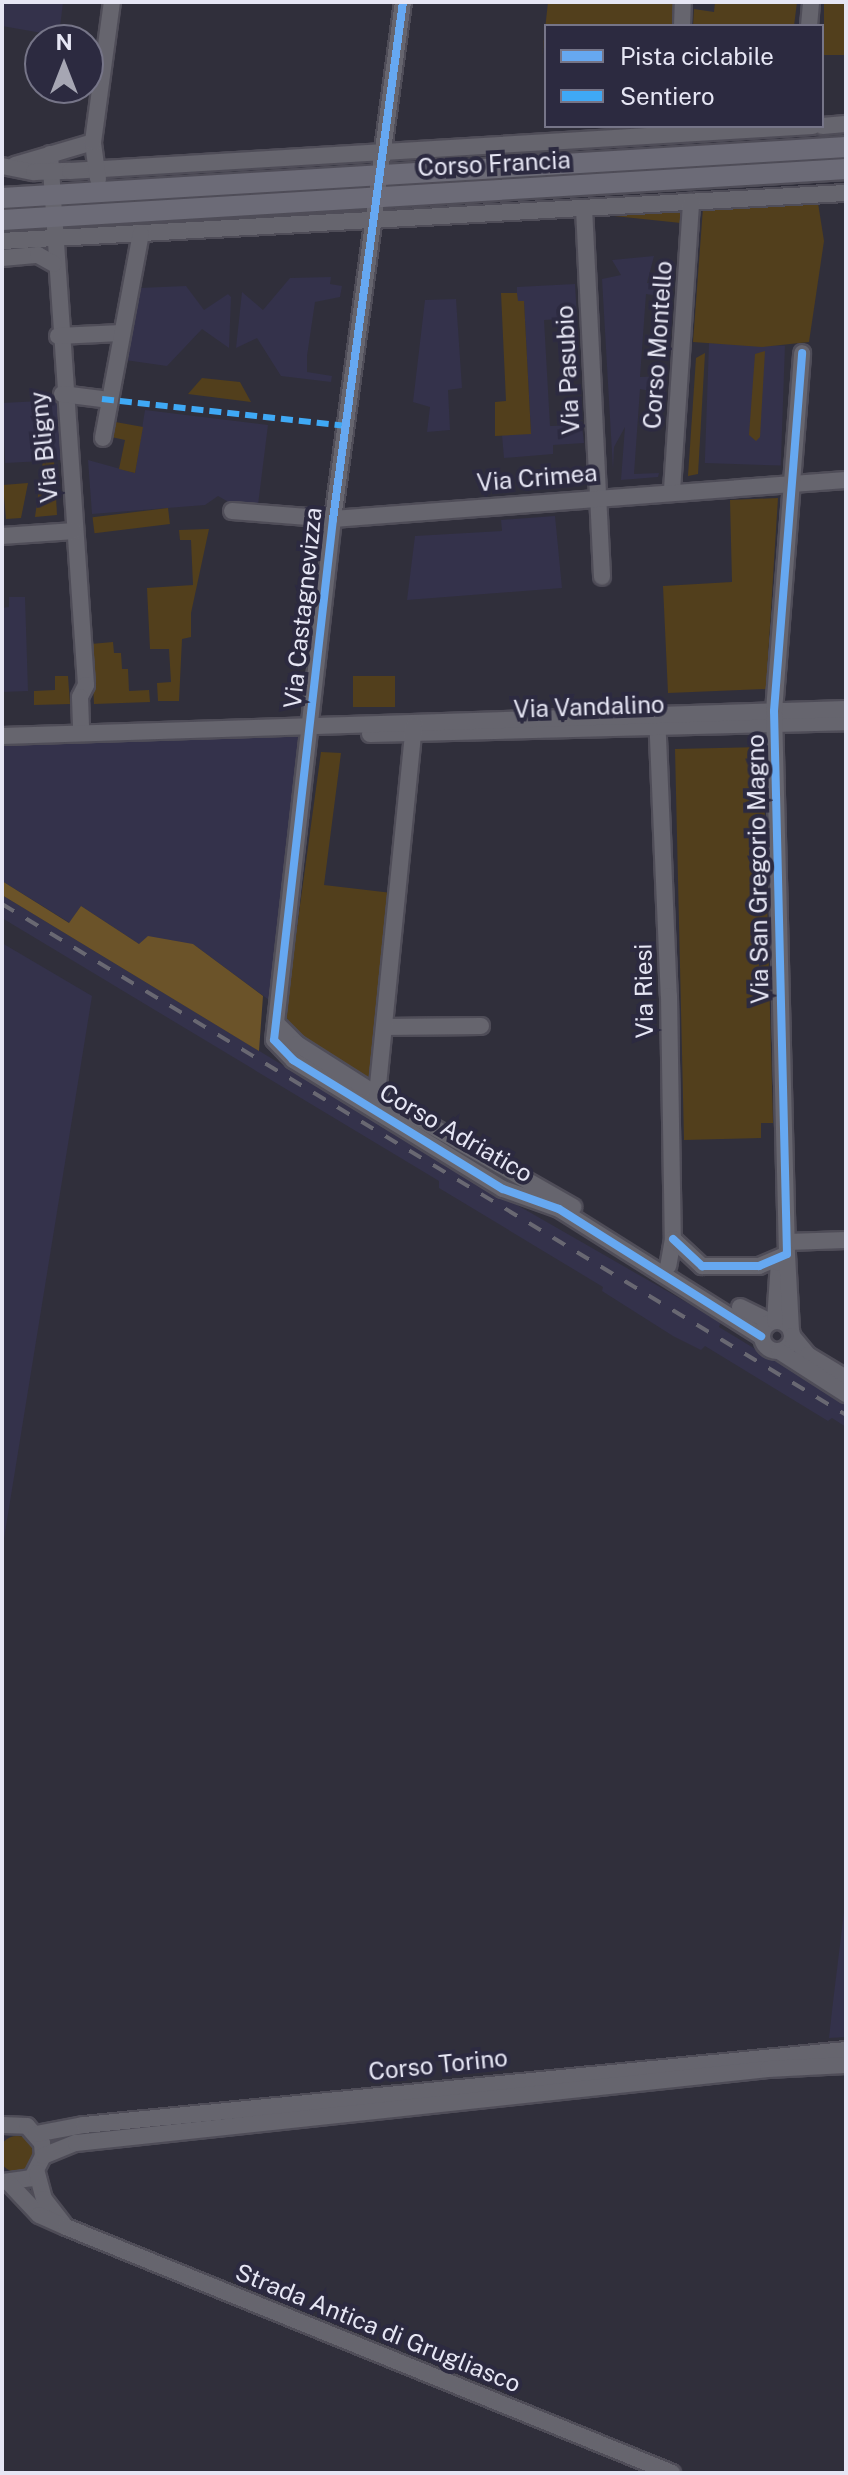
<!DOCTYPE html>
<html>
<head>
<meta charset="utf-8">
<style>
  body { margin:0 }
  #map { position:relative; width:848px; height:2475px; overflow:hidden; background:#302f3b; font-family:"Public Sans",sans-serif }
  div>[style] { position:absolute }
  .built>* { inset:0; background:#34324b; transform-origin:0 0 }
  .green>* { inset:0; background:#523f1c; transform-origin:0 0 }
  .round { border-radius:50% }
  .forest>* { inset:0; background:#6b5329 }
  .roads { filter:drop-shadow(2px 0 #4f4d58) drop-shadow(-2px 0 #4f4d58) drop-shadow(0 2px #4f4d58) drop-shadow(0 -2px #4f4d58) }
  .minor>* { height:16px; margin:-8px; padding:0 8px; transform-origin:8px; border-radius:8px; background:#66656e }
  .minor>.ring { margin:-8px; padding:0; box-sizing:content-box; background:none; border:16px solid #66656e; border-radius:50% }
  .major>* { height:20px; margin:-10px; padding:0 10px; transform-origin:10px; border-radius:10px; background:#6c6b77 }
  .rail>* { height:4px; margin-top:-2px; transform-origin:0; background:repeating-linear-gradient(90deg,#696872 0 14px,transparent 0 28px) }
  .quiet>* { height:6px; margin-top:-3px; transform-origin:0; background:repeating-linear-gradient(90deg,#3fa9f5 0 12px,transparent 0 18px) }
  .cycleway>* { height:8px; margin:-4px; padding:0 4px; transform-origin:4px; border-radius:4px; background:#66a8f1 }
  span { translate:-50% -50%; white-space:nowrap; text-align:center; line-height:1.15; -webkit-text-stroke:8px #2c2a40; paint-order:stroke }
  .street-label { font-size:24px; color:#e6e6f4 }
  .frame { position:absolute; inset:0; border:4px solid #e6e6f4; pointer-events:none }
  .legend { position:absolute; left:544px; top:24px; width:280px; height:104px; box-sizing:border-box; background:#2c2a40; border:2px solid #767588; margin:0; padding:10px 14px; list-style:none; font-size:24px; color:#e6e6f4 }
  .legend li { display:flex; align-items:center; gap:16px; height:40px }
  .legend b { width:40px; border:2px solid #767588 }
  .north { position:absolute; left:24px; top:24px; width:80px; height:80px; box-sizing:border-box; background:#2c2a40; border:2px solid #767588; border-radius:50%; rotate:0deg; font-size:22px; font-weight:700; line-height:32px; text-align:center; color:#e6e6f4 }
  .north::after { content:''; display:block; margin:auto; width:28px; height:36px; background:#a6a6b3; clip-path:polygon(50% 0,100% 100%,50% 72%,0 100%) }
</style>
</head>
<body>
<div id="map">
  <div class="built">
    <i style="clip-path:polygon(2px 2px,63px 2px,59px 36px,2px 26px)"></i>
    <i style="clip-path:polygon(654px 256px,647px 283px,672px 285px,672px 298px,646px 294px,640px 377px,666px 376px,665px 394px,640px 389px,634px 474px,659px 473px,658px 477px,621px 480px,625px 427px,614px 447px,613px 470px,602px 279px,621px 275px,612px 260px)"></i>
    <i style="clip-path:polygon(331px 277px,330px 284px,342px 286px,340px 297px,315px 302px,307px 356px,307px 372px,332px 376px,331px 382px,281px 376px,257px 338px,236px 348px,242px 292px,263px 310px,290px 278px)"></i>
    <i style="clip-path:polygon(575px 284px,577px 318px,544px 320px,550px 426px,582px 425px,584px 443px,553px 445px,553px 454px,504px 458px,502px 435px,531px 433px,524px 302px,517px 302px,517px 287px)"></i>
    <i style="clip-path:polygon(186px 286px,204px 310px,228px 294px,231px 297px,229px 348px,202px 329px,167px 366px,125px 360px,139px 288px)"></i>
    <i style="clip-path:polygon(456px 299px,462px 388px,448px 390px,450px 430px,427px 432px,430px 407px,413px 402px,425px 300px)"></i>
    <i style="left:709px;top:343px;width:76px;height:120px;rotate:2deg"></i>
    <i style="left:59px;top:400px;width:60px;height:57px;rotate:87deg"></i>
    <i style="clip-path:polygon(145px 410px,268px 425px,258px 505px,234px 505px,218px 496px,205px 505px,92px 514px,88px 460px,135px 473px)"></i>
    <i style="clip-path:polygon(555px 516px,562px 588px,407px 600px,415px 536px,502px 531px,501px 520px)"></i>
    <i style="clip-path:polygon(9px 597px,25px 597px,28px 691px,2px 692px,2px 608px,9px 607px)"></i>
    <i style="clip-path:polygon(308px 728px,269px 1000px,193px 944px,139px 944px,81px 906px,70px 923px,2px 881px,2px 739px)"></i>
    <i style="clip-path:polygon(2px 895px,449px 1166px,721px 1322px,719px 1327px,846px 1404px,846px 1427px,832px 1418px,828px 1421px,705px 1346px,701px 1350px,673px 1336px,602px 1291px,603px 1287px,439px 1188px,439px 1181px,2px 918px)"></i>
    <i style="clip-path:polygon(2px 943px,92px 996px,2px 1551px)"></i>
    <i style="clip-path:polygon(846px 1896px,846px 2037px,829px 2038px,833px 2002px)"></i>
  </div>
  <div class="green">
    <i style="clip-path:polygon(548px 2px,677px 2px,676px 26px,546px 26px,542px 57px)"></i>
    <i style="clip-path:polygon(715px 2px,797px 2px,794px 26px,693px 26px,694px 9px,714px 12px)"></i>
    <i style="left:824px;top:2px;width:22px;height:53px"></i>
    <i style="clip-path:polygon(818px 203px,824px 241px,809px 342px,762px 347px,693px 342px,703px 208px)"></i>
    <i style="left:682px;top:213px;width:10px;height:72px;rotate:96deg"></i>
    <i style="clip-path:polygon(501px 293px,517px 293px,518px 301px,524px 301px,531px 434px,495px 436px,495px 402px,506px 401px)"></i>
    <i style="clip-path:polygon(765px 351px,760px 437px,756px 441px,749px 435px,755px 354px)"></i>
    <i style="clip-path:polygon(705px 353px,698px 474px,688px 476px,696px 358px)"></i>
    <i style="clip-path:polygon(202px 378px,240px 382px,251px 402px,188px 394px)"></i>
    <i style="clip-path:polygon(110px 421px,143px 427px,135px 473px,119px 469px,125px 440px,107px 436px)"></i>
    <i style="clip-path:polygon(54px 460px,57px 515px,35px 517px,43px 461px)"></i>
    <i style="clip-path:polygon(28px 483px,21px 518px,6px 519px,3px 485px)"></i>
    <i style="clip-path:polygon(778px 498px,766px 689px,668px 693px,663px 586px,732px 582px,730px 500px)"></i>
    <i style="left:168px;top:508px;width:16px;height:76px;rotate:83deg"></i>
    <i style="clip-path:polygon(209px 529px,191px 613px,191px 637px,182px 639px,179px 701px,158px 701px,157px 683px,171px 682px,169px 649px,150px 649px,147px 588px,193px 585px,191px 540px,180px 540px,179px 530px)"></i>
    <i style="clip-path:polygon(113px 642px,114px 653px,121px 653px,122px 669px,128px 669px,129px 691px,149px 690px,150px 702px,94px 704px,91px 644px)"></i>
    <i style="clip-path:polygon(55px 676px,68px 676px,70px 704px,34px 705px,34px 691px,55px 690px)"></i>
    <i style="left:353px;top:676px;width:42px;height:31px"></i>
    <i style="clip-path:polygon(763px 747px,773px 1123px,761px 1123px,761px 1138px,684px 1140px,675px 749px)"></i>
    <i style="clip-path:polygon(321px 752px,341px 753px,324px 885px,392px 893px,373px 1084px,301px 1041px,285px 1015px)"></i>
    <i class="round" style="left:-1px;top:2136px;width:36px;height:36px"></i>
  </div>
  <div class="forest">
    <i style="clip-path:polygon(2px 881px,69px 923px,81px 906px,139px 944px,148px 936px,193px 944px,263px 996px,259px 1051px,2px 895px)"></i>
  </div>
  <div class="roads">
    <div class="minor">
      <i style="left:403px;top:2px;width:522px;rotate:97.71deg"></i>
      <i style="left:333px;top:519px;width:524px;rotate:96.46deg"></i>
      <i style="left:274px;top:1040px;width:28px;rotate:46deg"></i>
      <i style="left:293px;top:1060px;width:246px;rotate:31.6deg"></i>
      <i style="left:503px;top:1189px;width:59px;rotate:19.7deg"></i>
      <i style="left:559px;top:1209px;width:239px;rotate:32.2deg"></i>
      <i style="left:682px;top:26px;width:24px;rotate:-88deg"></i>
      <i style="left:809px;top:26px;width:24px;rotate:-85deg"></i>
      <i style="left:822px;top:126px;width:24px;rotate:-5deg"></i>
      <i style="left:50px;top:154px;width:532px;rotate:86.12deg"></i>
      <i style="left:86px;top:685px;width:13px;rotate:117deg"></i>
      <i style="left:80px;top:697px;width:35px;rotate:88deg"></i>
      <i style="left:15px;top:165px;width:81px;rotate:-16.4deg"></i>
      <i style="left:2px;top:166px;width:33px;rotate:11deg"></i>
      <i style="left:34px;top:172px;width:36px;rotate:-2deg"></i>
      <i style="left:70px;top:171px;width:744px;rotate:-3.47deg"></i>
      <i style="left:98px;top:179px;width:37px;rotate:-98deg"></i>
      <i style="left:93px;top:142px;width:141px;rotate:-82.3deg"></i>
      <i style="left:584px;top:208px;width:369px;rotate:87.2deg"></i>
      <i style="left:2px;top:241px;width:845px;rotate:-3.26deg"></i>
      <i style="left:2px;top:258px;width:36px;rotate:-5deg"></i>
      <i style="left:38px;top:255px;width:18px;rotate:29deg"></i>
      <i style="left:58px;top:336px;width:63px;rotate:-2.7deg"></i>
      <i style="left:62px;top:394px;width:40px;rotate:7.1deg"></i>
      <i style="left:103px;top:438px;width:208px;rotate:-79.5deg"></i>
      <i style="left:672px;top:490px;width:289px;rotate:-86.2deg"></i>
      <i style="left:232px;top:511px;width:101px;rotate:4.5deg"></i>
      <i style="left:333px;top:519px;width:514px;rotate:-4.35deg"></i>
      <i style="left:2px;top:536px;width:72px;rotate:-4deg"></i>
      <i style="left:657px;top:714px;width:282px;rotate:87.6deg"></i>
      <i style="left:669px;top:996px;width:243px;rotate:89.1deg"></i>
      <i style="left:673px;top:1239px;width:27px;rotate:100deg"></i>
      <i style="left:370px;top:734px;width:476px;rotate:-1.4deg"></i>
      <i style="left:2px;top:736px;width:844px;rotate:-1.83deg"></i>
      <i style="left:276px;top:1023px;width:30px;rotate:45deg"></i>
      <i style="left:297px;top:1044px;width:95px;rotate:32.5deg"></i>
      <i style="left:377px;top:1095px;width:226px;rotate:29.7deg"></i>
      <i style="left:384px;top:1027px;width:97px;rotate:-0.6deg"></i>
      <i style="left:377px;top:1095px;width:371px;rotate:-84.3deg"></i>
      <i style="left:673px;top:1239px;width:40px;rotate:43deg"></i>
      <i style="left:702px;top:1266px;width:57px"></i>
      <i style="left:759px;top:1266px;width:30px;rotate:-23deg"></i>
      <i style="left:787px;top:1254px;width:543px;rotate:-91.37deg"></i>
      <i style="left:774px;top:711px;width:359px;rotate:-85.5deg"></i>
      <i style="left:787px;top:1242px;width:59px;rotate:-1.9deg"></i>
      <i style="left:740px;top:1307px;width:34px;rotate:26deg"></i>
      <i class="ring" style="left:762px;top:1321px;width:14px;height:14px"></i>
      <i style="left:775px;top:1321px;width:58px;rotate:-86.1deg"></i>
      <i style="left:779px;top:1263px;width:12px;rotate:-48deg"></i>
      <i style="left:787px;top:1254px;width:77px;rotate:87deg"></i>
      <i style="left:792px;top:1336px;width:25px;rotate:50deg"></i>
      <i style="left:808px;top:1355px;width:44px;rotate:31.2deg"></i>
      <i style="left:779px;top:1351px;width:80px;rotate:32.7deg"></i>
      <i style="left:2px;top:2125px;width:25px;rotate:2deg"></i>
      <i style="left:27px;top:2126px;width:23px;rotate:49deg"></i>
      <i style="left:42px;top:2143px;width:13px;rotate:86deg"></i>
      <i style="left:43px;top:2156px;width:25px;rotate:117deg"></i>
      <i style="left:32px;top:2178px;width:27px;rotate:172deg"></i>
      <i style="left:36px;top:2134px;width:49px;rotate:-10.6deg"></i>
      <i style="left:84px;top:2125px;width:766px;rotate:-5.62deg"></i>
      <i style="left:43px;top:2156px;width:35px;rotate:-22deg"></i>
      <i style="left:76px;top:2143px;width:696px;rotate:-6.1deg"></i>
      <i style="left:768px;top:2069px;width:78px;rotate:-2.9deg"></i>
      <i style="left:37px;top:2173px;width:27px;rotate:75deg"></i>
      <i style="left:44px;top:2199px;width:31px;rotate:52deg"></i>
      <i style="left:9px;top:2183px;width:44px;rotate:46.8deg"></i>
      <i style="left:39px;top:2215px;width:30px;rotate:24deg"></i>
      <i style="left:66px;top:2227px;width:654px;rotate:22.09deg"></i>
    </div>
    <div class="major">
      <i style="left:2px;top:198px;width:846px;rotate:-3.46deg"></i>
      <i style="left:2px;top:220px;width:846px;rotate:-3.46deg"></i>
    </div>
  </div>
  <div class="rail">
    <i style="left:2px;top:904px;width:987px;rotate:31.19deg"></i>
  </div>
  <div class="quiet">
    <i style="left:102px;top:399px;width:244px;rotate:6.3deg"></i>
  </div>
  <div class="cycleway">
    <i style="left:403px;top:2px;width:522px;rotate:97.71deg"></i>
    <i style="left:333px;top:519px;width:524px;rotate:96.46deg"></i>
    <i style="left:274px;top:1040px;width:28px;rotate:46deg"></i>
    <i style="left:293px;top:1060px;width:246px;rotate:31.6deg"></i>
    <i style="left:503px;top:1189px;width:59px;rotate:19.7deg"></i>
    <i style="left:559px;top:1209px;width:239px;rotate:32.2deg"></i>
    <i style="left:673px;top:1239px;width:40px;rotate:43deg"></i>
    <i style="left:702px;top:1266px;width:57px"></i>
    <i style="left:759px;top:1266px;width:30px;rotate:-23deg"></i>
    <i style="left:787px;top:1254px;width:543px;rotate:-91.37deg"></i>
    <i style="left:774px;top:711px;width:359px;rotate:-85.5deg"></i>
  </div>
  <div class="street-label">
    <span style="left:494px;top:164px;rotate:-3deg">Corso Francia</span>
    <span style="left:658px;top:345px;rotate:-86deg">Corso Montello</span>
    <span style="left:568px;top:370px;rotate:-93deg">Via Pasubio</span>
    <span style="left:44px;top:447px;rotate:-96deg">Via Bligny</span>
    <span style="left:537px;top:478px;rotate:-5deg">Via Crimea</span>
    <span style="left:303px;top:608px;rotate:-84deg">Via Castagnevizza</span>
    <span style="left:589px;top:707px;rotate:-2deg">Via Vandalino</span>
    <span style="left:758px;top:869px;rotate:-91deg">Via San Gregorio Magno</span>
    <span style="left:644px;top:991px;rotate:-91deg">Via Riesi</span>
    <span style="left:456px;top:1133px;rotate:30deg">Corso Adriatico</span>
    <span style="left:438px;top:2065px;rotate:-6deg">Corso Torino</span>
    <span style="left:378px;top:2328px;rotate:22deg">Strada Antica di Grugliasco</span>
  </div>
  <div class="frame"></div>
  <ul class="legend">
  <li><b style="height:10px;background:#66a8f1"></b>Pista ciclabile</li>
  <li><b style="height:10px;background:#3fa9f5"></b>Sentiero</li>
  </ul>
  <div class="north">N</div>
</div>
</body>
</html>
